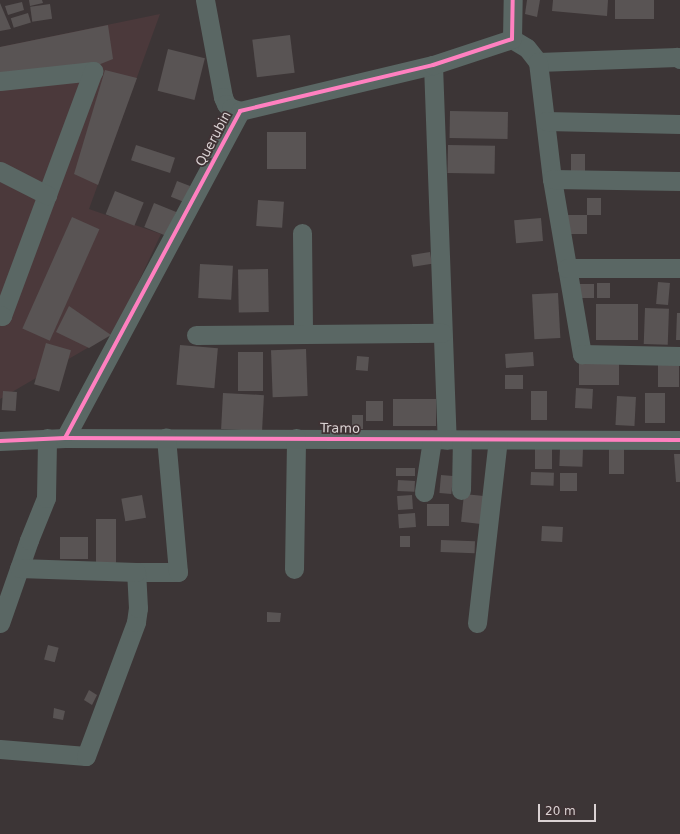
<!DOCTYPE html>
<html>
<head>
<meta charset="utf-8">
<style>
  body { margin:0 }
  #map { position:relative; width:680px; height:834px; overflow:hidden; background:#3c3536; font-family:"DejaVu Sans",sans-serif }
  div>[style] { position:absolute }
  .built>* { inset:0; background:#4b393b }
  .building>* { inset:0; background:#595454; transform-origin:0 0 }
  .minor>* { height:19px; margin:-9.5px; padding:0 9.5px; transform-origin:9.5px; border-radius:9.5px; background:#5a6764 }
  .cycleway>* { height:4px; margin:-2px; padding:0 2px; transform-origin:2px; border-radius:2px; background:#ff80c0 }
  span { translate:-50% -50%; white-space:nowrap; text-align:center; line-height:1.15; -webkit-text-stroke:3.5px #3f3234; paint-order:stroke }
  .street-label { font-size:13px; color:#dad2d3 }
  .scale { position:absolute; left:538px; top:804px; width:58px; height:18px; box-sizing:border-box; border:2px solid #dad2d3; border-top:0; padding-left:5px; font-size:12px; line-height:14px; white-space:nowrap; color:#dad2d3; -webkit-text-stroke:3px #3f3234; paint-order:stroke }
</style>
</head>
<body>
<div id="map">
  <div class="built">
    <i style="clip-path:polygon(160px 14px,89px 209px,161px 234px,115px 332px,0 399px,0 47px)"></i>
  </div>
  <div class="building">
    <i style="clip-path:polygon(29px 0,42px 0,43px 3px,30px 6px)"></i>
    <i style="clip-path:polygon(527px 0,540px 0,537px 17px,525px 14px)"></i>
    <i style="clip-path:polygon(553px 0,608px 0,607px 16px,552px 11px)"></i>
    <i style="left:615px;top:0;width:39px;height:19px"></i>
    <i style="clip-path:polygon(22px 2px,24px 10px,8px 15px,5px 6px)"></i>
    <i style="clip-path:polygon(0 3px,11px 29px,0 31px)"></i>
    <i style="left:50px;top:4px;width:15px;height:20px;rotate:82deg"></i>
    <i style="left:28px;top:13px;width:10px;height:18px;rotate:73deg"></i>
    <i style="clip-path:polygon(108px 25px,113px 59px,93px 67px,0 77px,0 47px)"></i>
    <i style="left:290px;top:35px;width:38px;height:38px;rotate:83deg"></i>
    <i style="left:168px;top:49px;width:38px;height:43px;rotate:14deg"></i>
    <i style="clip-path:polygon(105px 70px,137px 78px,98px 185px,74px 174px)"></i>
    <i style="left:450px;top:111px;width:58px;height:27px;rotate:1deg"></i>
    <i style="left:306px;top:132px;width:37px;height:39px;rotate:90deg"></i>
    <i style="left:136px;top:145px;width:41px;height:16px;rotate:18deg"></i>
    <i style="left:448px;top:145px;width:47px;height:28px;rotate:1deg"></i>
    <i style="left:571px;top:154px;width:14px;height:20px"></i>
    <i style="left:177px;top:181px;width:14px;height:17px;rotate:21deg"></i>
    <i style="left:115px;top:191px;width:31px;height:25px;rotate:22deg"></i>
    <i style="left:587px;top:198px;width:14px;height:17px"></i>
    <i style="left:258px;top:200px;width:26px;height:26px;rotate:4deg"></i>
    <i style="left:154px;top:203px;width:24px;height:26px;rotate:22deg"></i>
    <i style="left:563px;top:215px;width:24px;height:19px"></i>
    <i style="left:72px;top:217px;width:30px;height:122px;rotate:24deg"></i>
    <i style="left:541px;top:218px;width:23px;height:27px;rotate:85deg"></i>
    <i style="left:430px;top:252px;width:12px;height:19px;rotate:81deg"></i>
    <i style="left:200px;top:264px;width:33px;height:34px;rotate:3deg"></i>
    <i style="left:268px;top:269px;width:43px;height:30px;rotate:89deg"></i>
    <i style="left:658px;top:282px;width:12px;height:22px;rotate:5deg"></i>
    <i style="left:597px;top:283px;width:13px;height:15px"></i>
    <i style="left:577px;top:284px;width:17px;height:14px"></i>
    <i style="left:558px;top:293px;width:45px;height:26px;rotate:87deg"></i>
    <i style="left:596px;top:304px;width:42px;height:36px"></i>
    <i style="clip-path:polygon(69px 306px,111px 335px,89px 348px,56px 332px)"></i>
    <i style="left:645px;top:308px;width:24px;height:36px;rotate:2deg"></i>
    <i style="clip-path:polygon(677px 313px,680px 313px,680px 340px,676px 340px)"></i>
    <i style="left:46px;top:343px;width:26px;height:43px;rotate:16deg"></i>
    <i style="left:180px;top:345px;width:38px;height:40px;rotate:5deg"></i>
    <i style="left:306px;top:349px;width:47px;height:35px;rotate:88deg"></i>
    <i style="left:238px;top:352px;width:25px;height:39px"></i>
    <i style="left:533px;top:352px;width:14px;height:28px;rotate:86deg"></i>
    <i style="left:357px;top:356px;width:12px;height:14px;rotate:5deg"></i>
    <i style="left:579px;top:362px;width:40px;height:23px"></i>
    <i style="left:658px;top:362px;width:21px;height:25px"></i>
    <i style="left:505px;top:375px;width:18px;height:14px"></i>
    <i style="left:576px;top:388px;width:17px;height:20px;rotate:3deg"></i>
    <i style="left:3px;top:391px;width:14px;height:19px;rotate:4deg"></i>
    <i style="left:531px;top:391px;width:16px;height:29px"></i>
    <i style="left:223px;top:393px;width:41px;height:36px;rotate:3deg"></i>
    <i style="left:645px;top:393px;width:20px;height:30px"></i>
    <i style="left:617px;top:396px;width:19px;height:29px;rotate:3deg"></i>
    <i style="left:393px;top:399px;width:43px;height:27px"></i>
    <i style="left:366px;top:401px;width:17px;height:20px"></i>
    <i style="left:352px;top:415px;width:11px;height:14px"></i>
    <i style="left:535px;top:448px;width:17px;height:21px"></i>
    <i style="left:560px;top:448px;width:23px;height:18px;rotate:2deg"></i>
    <i style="left:609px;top:449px;width:15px;height:25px"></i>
    <i style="clip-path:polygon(674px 454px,680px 454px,680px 482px,676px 482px)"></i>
    <i style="left:396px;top:468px;width:19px;height:8px"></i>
    <i style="left:531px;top:472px;width:23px;height:13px;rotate:2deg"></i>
    <i style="left:560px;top:473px;width:17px;height:18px"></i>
    <i style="left:441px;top:475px;width:12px;height:18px;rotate:5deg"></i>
    <i style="left:398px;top:480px;width:17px;height:11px;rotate:3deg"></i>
    <i style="left:464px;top:494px;width:20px;height:28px;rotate:6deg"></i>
    <i style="left:142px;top:495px;width:23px;height:21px;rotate:80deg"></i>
    <i style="left:412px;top:495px;width:14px;height:15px;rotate:86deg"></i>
    <i style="left:449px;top:504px;width:22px;height:22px;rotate:90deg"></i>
    <i style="left:415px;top:513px;width:14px;height:17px;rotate:86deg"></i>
    <i style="left:96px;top:519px;width:20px;height:45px"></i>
    <i style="left:542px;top:526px;width:21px;height:15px;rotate:3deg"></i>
    <i style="left:400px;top:536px;width:10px;height:11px"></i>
    <i style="left:60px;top:537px;width:28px;height:22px"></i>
    <i style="left:441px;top:540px;width:34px;height:12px;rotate:2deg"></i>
    <i style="clip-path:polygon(267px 612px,281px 613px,280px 622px,267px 622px)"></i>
    <i style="left:48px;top:645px;width:11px;height:15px;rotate:15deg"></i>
    <i style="clip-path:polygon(89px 690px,97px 695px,92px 705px,84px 700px)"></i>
    <i style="clip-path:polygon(54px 708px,65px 711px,63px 720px,53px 718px)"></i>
  </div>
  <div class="minor">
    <i style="left:205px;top:0;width:99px;rotate:79.5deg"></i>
    <i style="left:223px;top:97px;width:8px;rotate:67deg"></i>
    <i style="left:226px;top:104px;width:6px;rotate:39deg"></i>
    <i style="left:231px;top:108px;width:9px;rotate:18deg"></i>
    <i style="left:512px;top:39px;width:17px;rotate:31deg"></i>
    <i style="left:527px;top:48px;width:18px;rotate:52deg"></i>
    <i style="left:680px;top:59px;width:4px;rotate:-146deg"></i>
    <i style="left:677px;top:57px;width:139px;rotate:177.9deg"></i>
    <i style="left:538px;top:62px;width:118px;rotate:83.2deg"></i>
    <i style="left:552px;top:179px;width:178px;rotate:80.3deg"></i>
    <i style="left:582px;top:354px;width:98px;rotate:1.2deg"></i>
    <i style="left:433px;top:65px;width:375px;rotate:87.9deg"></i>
    <i style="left:0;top:81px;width:94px;rotate:-6.1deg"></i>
    <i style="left:93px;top:71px;width:261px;rotate:110.4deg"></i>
    <i style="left:2px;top:316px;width:2px;rotate:-153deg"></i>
    <i style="left:546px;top:121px;width:134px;rotate:1.3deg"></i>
    <i style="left:0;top:171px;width:53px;rotate:27.1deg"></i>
    <i style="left:552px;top:179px;width:128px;rotate:0.9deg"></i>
    <i style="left:302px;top:233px;width:101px;rotate:89.4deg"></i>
    <i style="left:567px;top:268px;width:113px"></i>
    <i style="left:196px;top:335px;width:246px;rotate:-0.5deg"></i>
    <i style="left:65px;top:438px;width:371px;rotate:-61.8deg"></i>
    <i style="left:240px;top:111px;width:198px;rotate:-13.4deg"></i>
    <i style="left:433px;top:65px;width:83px;rotate:-18.2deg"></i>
    <i style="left:512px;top:39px;width:39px;rotate:-89deg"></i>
    <i style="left:0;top:441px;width:65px;rotate:-2.6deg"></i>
    <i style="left:65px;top:438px;width:615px;rotate:0.19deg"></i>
    <i style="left:461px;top:490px;width:50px;rotate:-88.9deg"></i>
    <i style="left:424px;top:492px;width:53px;rotate:-81.3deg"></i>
    <i style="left:294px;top:569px;width:131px;rotate:-89.1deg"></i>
    <i style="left:136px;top:572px;width:42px"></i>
    <i style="left:178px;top:572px;width:135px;rotate:-95.1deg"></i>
    <i style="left:0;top:623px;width:88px;rotate:-70.7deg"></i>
    <i style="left:29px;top:540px;width:45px;rotate:-68deg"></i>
    <i style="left:46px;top:498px;width:60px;rotate:-89deg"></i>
    <i style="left:477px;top:623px;width:184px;rotate:-83.5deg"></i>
    <i style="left:0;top:749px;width:86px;rotate:4.7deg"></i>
    <i style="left:86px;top:756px;width:143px;rotate:-69.5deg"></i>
    <i style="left:136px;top:622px;width:14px;rotate:-82deg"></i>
    <i style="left:138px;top:608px;width:36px;rotate:-93deg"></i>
    <i style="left:136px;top:572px;width:117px;rotate:-178deg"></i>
  </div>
  <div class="cycleway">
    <i style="left:65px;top:438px;width:371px;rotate:-61.8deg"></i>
    <i style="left:240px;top:111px;width:198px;rotate:-13.4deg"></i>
    <i style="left:433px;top:65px;width:83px;rotate:-18.2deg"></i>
    <i style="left:512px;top:39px;width:39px;rotate:-89deg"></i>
    <i style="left:0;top:441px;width:65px;rotate:-2.6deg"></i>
    <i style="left:65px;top:438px;width:615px;rotate:0.19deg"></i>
  </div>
  <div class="street-label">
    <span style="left:214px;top:139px;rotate:-62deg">Querubin</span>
    <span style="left:340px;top:429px;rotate:1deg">Tramo</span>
  </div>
  <div class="scale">20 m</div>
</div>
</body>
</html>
